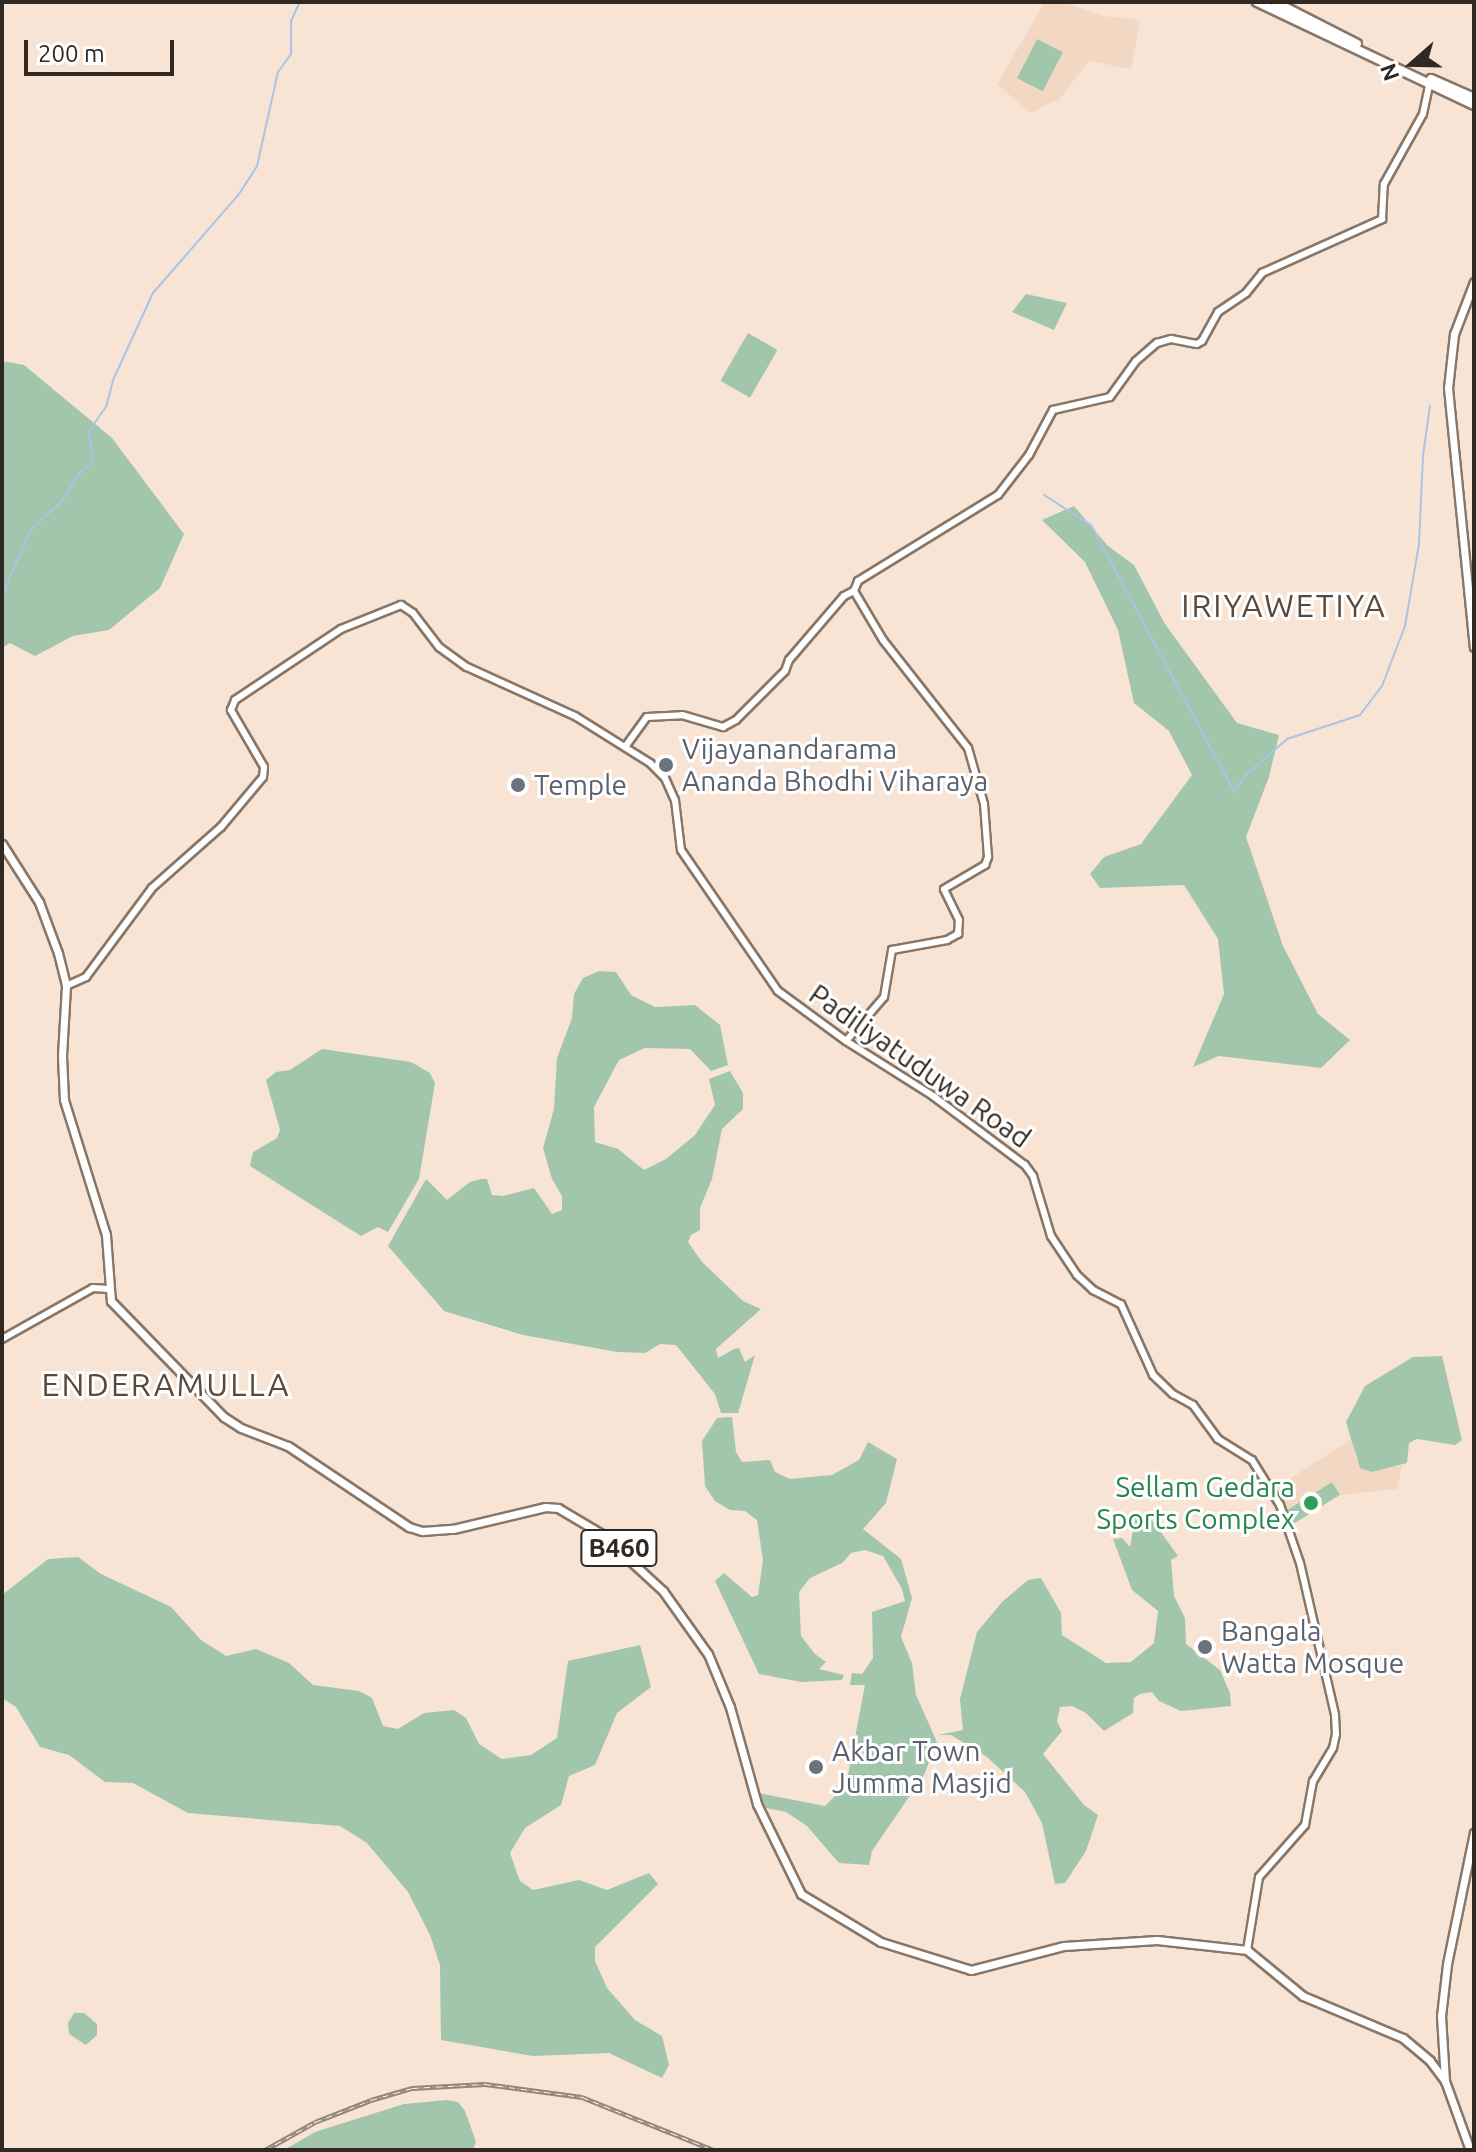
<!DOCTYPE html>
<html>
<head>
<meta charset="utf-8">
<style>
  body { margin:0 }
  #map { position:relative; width:1476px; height:2152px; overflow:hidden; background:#f8e4d4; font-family:Ubuntu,sans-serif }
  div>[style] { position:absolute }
  .built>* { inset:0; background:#f2d7c3 }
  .green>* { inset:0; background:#a2c6ab; transform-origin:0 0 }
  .stream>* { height:2px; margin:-1px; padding:0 1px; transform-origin:1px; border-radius:1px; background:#a9c4e5 }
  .roads { filter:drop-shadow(2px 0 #887667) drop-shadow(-2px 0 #887667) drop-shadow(0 2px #887667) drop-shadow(0 -2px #887667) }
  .tertiary>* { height:6px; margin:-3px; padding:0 3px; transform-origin:3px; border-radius:3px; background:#fff }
  .primary>* { height:7px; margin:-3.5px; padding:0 3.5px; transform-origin:3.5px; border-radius:3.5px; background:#fff }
  .trunk>* { height:8px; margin:-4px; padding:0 4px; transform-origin:4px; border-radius:4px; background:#fff }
  .rail>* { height:5px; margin-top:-2.5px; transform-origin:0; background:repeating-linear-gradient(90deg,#fff 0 6px,#93857a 0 12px); box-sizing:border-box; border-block:2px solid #93857a }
  .dots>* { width:22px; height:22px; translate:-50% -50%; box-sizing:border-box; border:4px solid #fff; border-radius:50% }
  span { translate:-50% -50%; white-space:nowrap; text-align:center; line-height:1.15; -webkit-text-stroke:6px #fff; paint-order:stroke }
  .shield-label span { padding:2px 6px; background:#fff; border:2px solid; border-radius:6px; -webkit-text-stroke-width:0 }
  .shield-label { font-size:26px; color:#302923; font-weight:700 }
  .worship-label { font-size:28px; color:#5b616d }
  .left { translate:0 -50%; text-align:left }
  .street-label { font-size:28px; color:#302923 }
  .leisure-label { font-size:28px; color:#27864d }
  .right { translate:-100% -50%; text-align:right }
  .quarter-label { font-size:32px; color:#59493c; letter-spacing:2px }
  .frame { position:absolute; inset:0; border:4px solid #302923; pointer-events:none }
  .north { position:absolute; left:1372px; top:24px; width:80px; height:80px; -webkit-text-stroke:6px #fff; paint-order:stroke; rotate:250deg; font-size:22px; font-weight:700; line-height:32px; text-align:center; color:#302923 }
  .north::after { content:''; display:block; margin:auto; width:28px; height:36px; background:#302923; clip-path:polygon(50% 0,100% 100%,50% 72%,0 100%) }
  .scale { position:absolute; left:24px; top:40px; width:150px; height:36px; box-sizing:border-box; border:4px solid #302923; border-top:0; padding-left:10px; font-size:24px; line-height:28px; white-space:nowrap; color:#302923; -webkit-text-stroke:6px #fff; paint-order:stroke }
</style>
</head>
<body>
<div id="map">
  <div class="built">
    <i style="clip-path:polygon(1045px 2px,1063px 2px,1102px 16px,1140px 20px,1131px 69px,1089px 61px,1057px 102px,1053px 101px,1031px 113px,997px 84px)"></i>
    <i style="clip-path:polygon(1352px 1439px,1356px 1459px,1372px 1472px,1402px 1465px,1397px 1489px,1340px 1495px,1332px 1482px,1283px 1512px,1272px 1490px)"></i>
  </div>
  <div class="green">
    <i style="left:1037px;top:39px;width:29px;height:44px;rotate:27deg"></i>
    <i style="clip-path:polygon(1026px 294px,1067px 303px,1054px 330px,1012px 312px)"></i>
    <i style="left:748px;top:333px;width:34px;height:55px;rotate:30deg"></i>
    <i style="clip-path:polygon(2px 361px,24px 365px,112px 438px,184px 534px,160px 588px,109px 630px,73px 636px,35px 656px,10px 643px,2px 648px)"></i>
    <i style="clip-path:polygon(1074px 506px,1108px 546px,1134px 565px,1165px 624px,1237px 723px,1279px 735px,1269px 777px,1246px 837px,1283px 946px,1318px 1014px,1350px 1040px,1321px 1068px,1219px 1056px,1193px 1067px,1224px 994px,1218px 939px,1184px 885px,1100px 888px,1090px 874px,1104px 857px,1141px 844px,1192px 775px,1169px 731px,1134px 703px,1118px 630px,1085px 562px,1042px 520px)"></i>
    <i style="clip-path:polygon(599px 971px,616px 972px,631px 995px,655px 1007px,695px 1005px,720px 1025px,728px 1065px,711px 1071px,690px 1049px,645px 1048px,619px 1060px,594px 1107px,595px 1142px,618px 1149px,644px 1170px,666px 1159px,695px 1135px,715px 1105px,709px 1079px,730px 1071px,743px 1093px,743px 1109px,722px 1129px,712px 1179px,700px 1208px,700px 1230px,691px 1235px,688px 1242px,702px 1262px,743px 1301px,761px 1309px,716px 1349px,718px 1358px,734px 1349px,739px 1348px,745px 1362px,755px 1355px,738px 1413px,721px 1413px,715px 1394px,676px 1345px,660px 1344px,645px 1353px,617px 1352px,523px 1335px,444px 1311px,388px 1246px,426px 1179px,447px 1200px,470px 1182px,481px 1179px,487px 1179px,492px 1195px,503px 1196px,534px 1188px,552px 1214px,562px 1210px,562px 1196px,552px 1179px,543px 1148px,554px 1109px,557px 1058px,572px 1018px,574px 994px,583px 978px)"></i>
    <i style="clip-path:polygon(322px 1049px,411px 1062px,430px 1073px,435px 1083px,419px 1179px,388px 1232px,378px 1227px,361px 1236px,250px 1166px,253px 1152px,277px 1138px,280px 1130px,266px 1080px,276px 1072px,290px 1070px)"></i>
    <i style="clip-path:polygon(1442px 1356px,1462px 1440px,1455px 1445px,1417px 1439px,1409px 1443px,1407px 1463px,1372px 1472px,1360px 1468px,1346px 1422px,1365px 1386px,1413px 1357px)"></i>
    <i style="clip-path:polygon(732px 1417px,736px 1452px,742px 1462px,770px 1460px,775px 1472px,790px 1479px,832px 1475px,859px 1460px,868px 1442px,897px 1459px,886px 1503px,863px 1529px,901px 1559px,912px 1598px,901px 1637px,912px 1663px,916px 1695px,937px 1742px,924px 1775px,872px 1851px,869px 1865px,839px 1863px,807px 1826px,786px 1812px,766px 1808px,758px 1793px,825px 1806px,846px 1785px,865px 1685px,850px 1685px,852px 1673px,862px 1674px,873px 1658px,872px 1612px,905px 1601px,902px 1589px,883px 1556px,865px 1550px,851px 1553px,842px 1563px,810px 1578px,799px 1592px,801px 1636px,815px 1654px,826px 1662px,819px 1669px,844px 1675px,842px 1680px,801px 1682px,759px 1674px,715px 1581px,724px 1573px,752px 1597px,758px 1595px,763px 1560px,757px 1520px,745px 1511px,730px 1510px,715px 1501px,705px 1486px,702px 1441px,717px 1418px)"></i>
    <i style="left:1332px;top:1482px;width:15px;height:57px;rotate:58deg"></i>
    <i style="clip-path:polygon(1135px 1519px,1152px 1520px,1178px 1556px,1171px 1560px,1174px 1596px,1185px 1618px,1186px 1644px,1220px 1670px,1230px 1693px,1231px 1706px,1181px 1711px,1159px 1701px,1152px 1692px,1140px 1694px,1134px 1698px,1133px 1713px,1104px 1731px,1086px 1713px,1072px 1706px,1060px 1707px,1057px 1721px,1062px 1731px,1043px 1754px,1084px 1805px,1098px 1815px,1086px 1851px,1065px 1883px,1055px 1884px,1042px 1823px,1025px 1792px,987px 1757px,951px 1735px,938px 1735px,963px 1730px,960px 1699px,977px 1632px,1003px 1601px,1028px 1580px,1041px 1578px,1061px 1613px,1062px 1635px,1106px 1663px,1131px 1662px,1154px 1643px,1158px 1611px,1132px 1590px,1113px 1539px,1122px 1538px,1130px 1547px)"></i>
    <i style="clip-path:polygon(78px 1557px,101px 1574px,171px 1607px,201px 1640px,226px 1656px,256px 1649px,289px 1663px,313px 1685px,359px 1691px,372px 1698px,383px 1726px,398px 1729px,424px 1713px,454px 1710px,466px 1718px,479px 1744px,502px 1759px,531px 1755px,557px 1738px,568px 1661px,640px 1645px,651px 1687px,617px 1713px,595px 1765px,569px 1776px,561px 1805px,525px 1828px,510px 1853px,520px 1881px,533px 1890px,579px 1880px,607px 1890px,649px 1873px,658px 1884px,595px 1947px,595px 1961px,607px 1988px,635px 2020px,662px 2036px,669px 2065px,662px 2078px,609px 2053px,533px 2056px,441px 2040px,440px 1965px,430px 1935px,408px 1892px,367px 1843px,340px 1826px,188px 1813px,133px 1783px,105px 1782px,69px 1755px,40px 1747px,16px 1707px,2px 1698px,2px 1595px,48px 1559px)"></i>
    <i style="clip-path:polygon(74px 2013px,84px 2013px,97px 2024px,97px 2035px,86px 2045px,69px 2034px,68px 2023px)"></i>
    <i style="clip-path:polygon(447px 2100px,458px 2102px,465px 2111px,476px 2142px,473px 2150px,284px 2150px,315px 2132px,404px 2104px)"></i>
  </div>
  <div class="stream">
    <i style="left:1044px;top:495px;width:56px;rotate:32.6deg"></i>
    <i style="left:1091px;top:525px;width:303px;rotate:61.8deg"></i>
    <i style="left:1234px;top:792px;width:21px;rotate:-55deg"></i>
    <i style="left:1246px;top:775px;width:55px;rotate:-41.3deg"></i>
    <i style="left:1287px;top:739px;width:77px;rotate:-18.2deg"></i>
    <i style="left:1360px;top:715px;width:36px;rotate:-53deg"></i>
    <i style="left:1382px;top:686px;width:64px;rotate:-69deg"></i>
    <i style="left:1405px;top:626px;width:83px;rotate:-80.3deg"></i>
    <i style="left:1419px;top:544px;width:88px;rotate:-87.4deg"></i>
    <i style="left:1423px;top:456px;width:51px;rotate:-82.2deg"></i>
    <i style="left:2px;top:595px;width:71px;rotate:-66deg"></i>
    <i style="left:31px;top:530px;width:44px;rotate:-43.2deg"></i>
    <i style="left:63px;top:500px;width:28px;rotate:-60deg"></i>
    <i style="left:77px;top:476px;width:22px;rotate:-43deg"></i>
    <i style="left:93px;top:461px;width:30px;rotate:-98deg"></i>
    <i style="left:89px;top:431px;width:29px;rotate:-55deg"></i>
    <i style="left:106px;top:407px;width:30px;rotate:-75deg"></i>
    <i style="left:114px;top:378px;width:94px;rotate:-65.4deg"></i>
    <i style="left:153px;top:293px;width:131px;rotate:-49deg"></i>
    <i style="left:239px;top:194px;width:33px;rotate:-57deg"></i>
    <i style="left:257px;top:166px;width:96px;rotate:-77.4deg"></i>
    <i style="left:278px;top:72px;width:22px;rotate:-54deg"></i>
    <i style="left:291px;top:54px;width:33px;rotate:-90deg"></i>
    <i style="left:291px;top:21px;width:21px;rotate:-65deg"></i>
  </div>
  <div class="roads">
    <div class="tertiary">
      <i style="left:625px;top:747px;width:37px;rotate:-54deg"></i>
      <i style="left:647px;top:717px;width:35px;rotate:-3deg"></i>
      <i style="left:682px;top:715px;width:43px;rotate:16.3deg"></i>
      <i style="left:723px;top:727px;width:15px;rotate:-28deg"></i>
      <i style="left:736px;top:720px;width:69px;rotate:-45deg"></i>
      <i style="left:785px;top:671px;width:12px;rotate:-70deg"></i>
      <i style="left:789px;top:660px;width:84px;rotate:-49.3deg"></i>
      <i style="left:844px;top:596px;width:11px;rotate:-27deg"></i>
      <i style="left:854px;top:591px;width:11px;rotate:-68deg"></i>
      <i style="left:858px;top:581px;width:164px;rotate:-31.6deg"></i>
      <i style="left:998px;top:495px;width:51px;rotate:-52.2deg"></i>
      <i style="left:1029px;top:455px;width:51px;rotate:-61.9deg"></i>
      <i style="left:1053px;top:410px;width:58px;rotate:-12.8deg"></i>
      <i style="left:1110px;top:397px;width:44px;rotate:-54.2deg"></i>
      <i style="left:1136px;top:361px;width:28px;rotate:-41deg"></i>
      <i style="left:1157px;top:343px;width:15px;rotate:-16deg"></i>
      <i style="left:1171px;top:339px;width:26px;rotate:11deg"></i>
      <i style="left:1197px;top:344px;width:6px;rotate:-31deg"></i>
      <i style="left:1202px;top:341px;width:33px;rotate:-61deg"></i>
      <i style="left:1218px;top:312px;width:34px;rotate:-34deg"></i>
      <i style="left:1246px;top:293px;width:26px;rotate:-51deg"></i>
      <i style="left:1262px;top:273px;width:132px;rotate:-24.2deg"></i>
      <i style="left:1382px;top:219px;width:35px;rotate:-87deg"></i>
      <i style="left:1384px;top:184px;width:80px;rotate:-60.9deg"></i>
      <i style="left:1423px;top:114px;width:30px;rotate:-78deg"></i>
      <i style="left:66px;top:986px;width:22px;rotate:-24deg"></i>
      <i style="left:86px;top:977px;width:111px;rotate:-53.4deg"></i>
      <i style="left:152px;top:888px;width:92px;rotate:-41.5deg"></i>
      <i style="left:221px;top:827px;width:65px;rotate:-50deg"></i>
      <i style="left:263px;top:777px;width:10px;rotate:-84deg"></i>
      <i style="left:264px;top:767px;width:66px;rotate:-120.1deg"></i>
      <i style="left:231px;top:710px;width:11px;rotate:-68deg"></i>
      <i style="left:235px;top:700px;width:128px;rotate:-33.8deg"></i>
      <i style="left:341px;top:629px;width:65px;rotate:-21.8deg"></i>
      <i style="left:401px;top:605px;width:14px;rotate:34deg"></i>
      <i style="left:413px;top:613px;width:43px;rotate:52.6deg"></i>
      <i style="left:439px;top:647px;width:34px;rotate:36deg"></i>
      <i style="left:467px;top:667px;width:119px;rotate:24.4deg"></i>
      <i style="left:575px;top:716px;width:89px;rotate:32.1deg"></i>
      <i style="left:650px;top:763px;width:21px;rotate:45deg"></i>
      <i style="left:665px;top:778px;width:24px;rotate:66deg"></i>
      <i style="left:675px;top:800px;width:50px;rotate:83.2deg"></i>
      <i style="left:681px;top:850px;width:171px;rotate:55.5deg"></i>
      <i style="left:778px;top:991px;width:84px;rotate:36.3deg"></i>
      <i style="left:846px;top:1041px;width:103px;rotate:32.3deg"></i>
      <i style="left:933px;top:1096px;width:115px;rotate:36.9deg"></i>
      <i style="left:1025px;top:1165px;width:14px;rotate:54deg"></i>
      <i style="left:1033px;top:1176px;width:63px;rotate:73.3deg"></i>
      <i style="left:1051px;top:1236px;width:47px;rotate:56.3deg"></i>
      <i style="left:1077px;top:1275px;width:22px;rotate:43deg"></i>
      <i style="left:1093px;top:1290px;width:31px;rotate:27deg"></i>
      <i style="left:1121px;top:1304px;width:78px;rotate:65.7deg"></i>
      <i style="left:1153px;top:1375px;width:28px;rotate:44deg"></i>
      <i style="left:1173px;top:1394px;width:23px;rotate:29deg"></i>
      <i style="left:1193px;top:1405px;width:42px;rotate:53.7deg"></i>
      <i style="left:1218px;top:1439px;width:40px;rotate:32deg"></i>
      <i style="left:1252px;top:1460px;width:53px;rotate:58.1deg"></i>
      <i style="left:1280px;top:1505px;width:61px;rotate:71deg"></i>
      <i style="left:1300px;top:1563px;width:156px;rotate:77deg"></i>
      <i style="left:1335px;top:1715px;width:19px;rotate:87deg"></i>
      <i style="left:1336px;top:1734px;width:14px;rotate:102deg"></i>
      <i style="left:1333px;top:1748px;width:39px;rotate:121deg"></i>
      <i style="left:1313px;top:1781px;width:45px;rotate:100.3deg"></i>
      <i style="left:1305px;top:1825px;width:69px;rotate:131.5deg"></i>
      <i style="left:1259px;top:1877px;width:74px;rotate:99.3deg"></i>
      <i style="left:846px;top:1041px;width:58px;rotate:-49.2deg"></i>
      <i style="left:884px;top:997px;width:48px;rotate:-80.3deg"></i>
      <i style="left:892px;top:950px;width:56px;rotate:-10.3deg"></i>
      <i style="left:947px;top:940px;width:13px;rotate:-29deg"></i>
      <i style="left:958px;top:934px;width:14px;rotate:-86deg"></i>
      <i style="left:959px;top:920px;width:34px;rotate:-116deg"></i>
      <i style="left:944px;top:889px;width:48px;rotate:-30.3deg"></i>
      <i style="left:985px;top:865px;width:9px;rotate:-69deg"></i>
      <i style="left:988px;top:857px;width:53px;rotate:-94.3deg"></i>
      <i style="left:984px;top:804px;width:58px;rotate:-105.9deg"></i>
      <i style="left:968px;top:748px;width:137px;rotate:-128.2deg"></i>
      <i style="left:883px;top:640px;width:57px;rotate:-120.6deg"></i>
      <i style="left:2px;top:1339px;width:104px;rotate:-29.3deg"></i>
      <i style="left:93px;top:1288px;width:16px;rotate:4deg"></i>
    </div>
    <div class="primary">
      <i style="left:1474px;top:282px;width:56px;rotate:111deg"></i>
      <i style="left:1454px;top:334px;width:54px;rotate:96.3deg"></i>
      <i style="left:1448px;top:388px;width:260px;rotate:84.3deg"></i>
      <i style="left:2px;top:844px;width:69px;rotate:57.5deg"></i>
      <i style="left:39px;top:902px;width:54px;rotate:69.6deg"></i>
      <i style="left:58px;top:953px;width:34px;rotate:76deg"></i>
      <i style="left:66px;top:986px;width:70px;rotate:93.3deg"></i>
      <i style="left:62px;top:1056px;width:44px;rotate:87.4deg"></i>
      <i style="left:64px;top:1100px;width:141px;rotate:72.7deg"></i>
      <i style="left:106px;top:1235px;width:66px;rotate:85.7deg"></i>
      <i style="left:111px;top:1301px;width:162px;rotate:45.8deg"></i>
      <i style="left:224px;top:1417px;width:20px;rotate:33deg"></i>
      <i style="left:241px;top:1428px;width:50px;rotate:21deg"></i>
      <i style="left:288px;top:1446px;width:146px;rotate:33.8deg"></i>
      <i style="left:409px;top:1527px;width:14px;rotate:17deg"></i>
      <i style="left:422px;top:1531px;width:31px;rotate:-4deg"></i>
      <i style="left:453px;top:1529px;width:95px;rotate:-13.4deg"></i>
      <i style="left:545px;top:1507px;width:13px;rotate:4deg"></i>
      <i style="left:558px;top:1508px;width:49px;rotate:30.8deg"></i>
      <i style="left:600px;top:1533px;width:86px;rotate:42.6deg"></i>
      <i style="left:663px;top:1591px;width:77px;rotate:54.5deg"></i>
      <i style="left:708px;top:1654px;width:57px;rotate:67.5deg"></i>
      <i style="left:730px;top:1707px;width:101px;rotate:74.4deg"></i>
      <i style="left:757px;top:1804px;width:100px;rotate:63.9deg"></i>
      <i style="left:801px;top:1894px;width:93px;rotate:31deg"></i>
      <i style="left:881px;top:1942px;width:94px;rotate:17.3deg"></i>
      <i style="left:971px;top:1970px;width:96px;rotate:-14.5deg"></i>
      <i style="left:1064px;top:1946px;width:93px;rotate:-3.7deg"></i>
      <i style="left:1157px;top:1940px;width:91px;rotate:6.3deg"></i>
      <i style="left:1247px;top:1950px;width:72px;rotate:39.4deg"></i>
      <i style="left:1303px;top:1996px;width:108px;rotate:22.8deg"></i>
      <i style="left:1403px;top:2038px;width:35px;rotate:40deg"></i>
      <i style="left:1430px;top:2061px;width:25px;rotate:53deg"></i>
      <i style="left:1470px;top:2150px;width:73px;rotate:-109.9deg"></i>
      <i style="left:1445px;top:2081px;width:65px;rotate:-93.5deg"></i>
      <i style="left:1441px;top:2016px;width:52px;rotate:-83.4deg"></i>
      <i style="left:1447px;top:1964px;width:134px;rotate:-78.4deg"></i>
    </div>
    <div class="trunk">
      <i style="left:1257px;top:2px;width:240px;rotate:25.4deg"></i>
      <i style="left:1275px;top:2px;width:92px;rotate:27.1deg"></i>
      <i style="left:1431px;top:79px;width:47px;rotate:23.8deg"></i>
    </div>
  </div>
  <div class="rail">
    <i style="left:265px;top:2150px;width:57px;rotate:-29.2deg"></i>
    <i style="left:315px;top:2122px;width:60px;rotate:-21.4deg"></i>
    <i style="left:371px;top:2100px;width:43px;rotate:-16.3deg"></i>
    <i style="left:412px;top:2088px;width:73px;rotate:-3.1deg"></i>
    <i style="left:485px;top:2084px;width:98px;rotate:7.6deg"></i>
    <i style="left:582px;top:2097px;width:142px;rotate:21.9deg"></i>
  </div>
  <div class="dots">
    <i style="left:666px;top:765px;background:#6b7280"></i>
    <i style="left:518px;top:785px;background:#6b7280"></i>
    <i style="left:1311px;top:1503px;background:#2e9e5b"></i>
    <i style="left:1205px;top:1647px;background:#6b7280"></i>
    <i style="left:816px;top:1767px;background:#6b7280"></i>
  </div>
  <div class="shield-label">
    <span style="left:619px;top:1548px">B460</span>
  </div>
  <div class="worship-label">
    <span class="left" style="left:682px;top:765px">Vijayanandarama<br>Ananda Bhodhi Viharaya</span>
    <span class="left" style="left:534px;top:785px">Temple</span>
    <span class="left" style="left:1221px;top:1647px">Bangala<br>Watta Mosque</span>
    <span class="left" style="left:832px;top:1767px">Akbar Town<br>Jumma Masjid</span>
  </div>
  <div class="street-label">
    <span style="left:920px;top:1066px;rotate:35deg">Padiliyatuduwa Road</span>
  </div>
  <div class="leisure-label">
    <span class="right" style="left:1295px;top:1503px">Sellam Gedara<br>Sports Complex</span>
  </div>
  <div class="quarter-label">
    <span style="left:1284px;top:605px">IRIYAWETIYA</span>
    <span style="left:166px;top:1384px">ENDERAMULLA</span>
  </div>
  <div class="frame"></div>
  <div class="north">N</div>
  <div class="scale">200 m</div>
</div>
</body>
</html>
